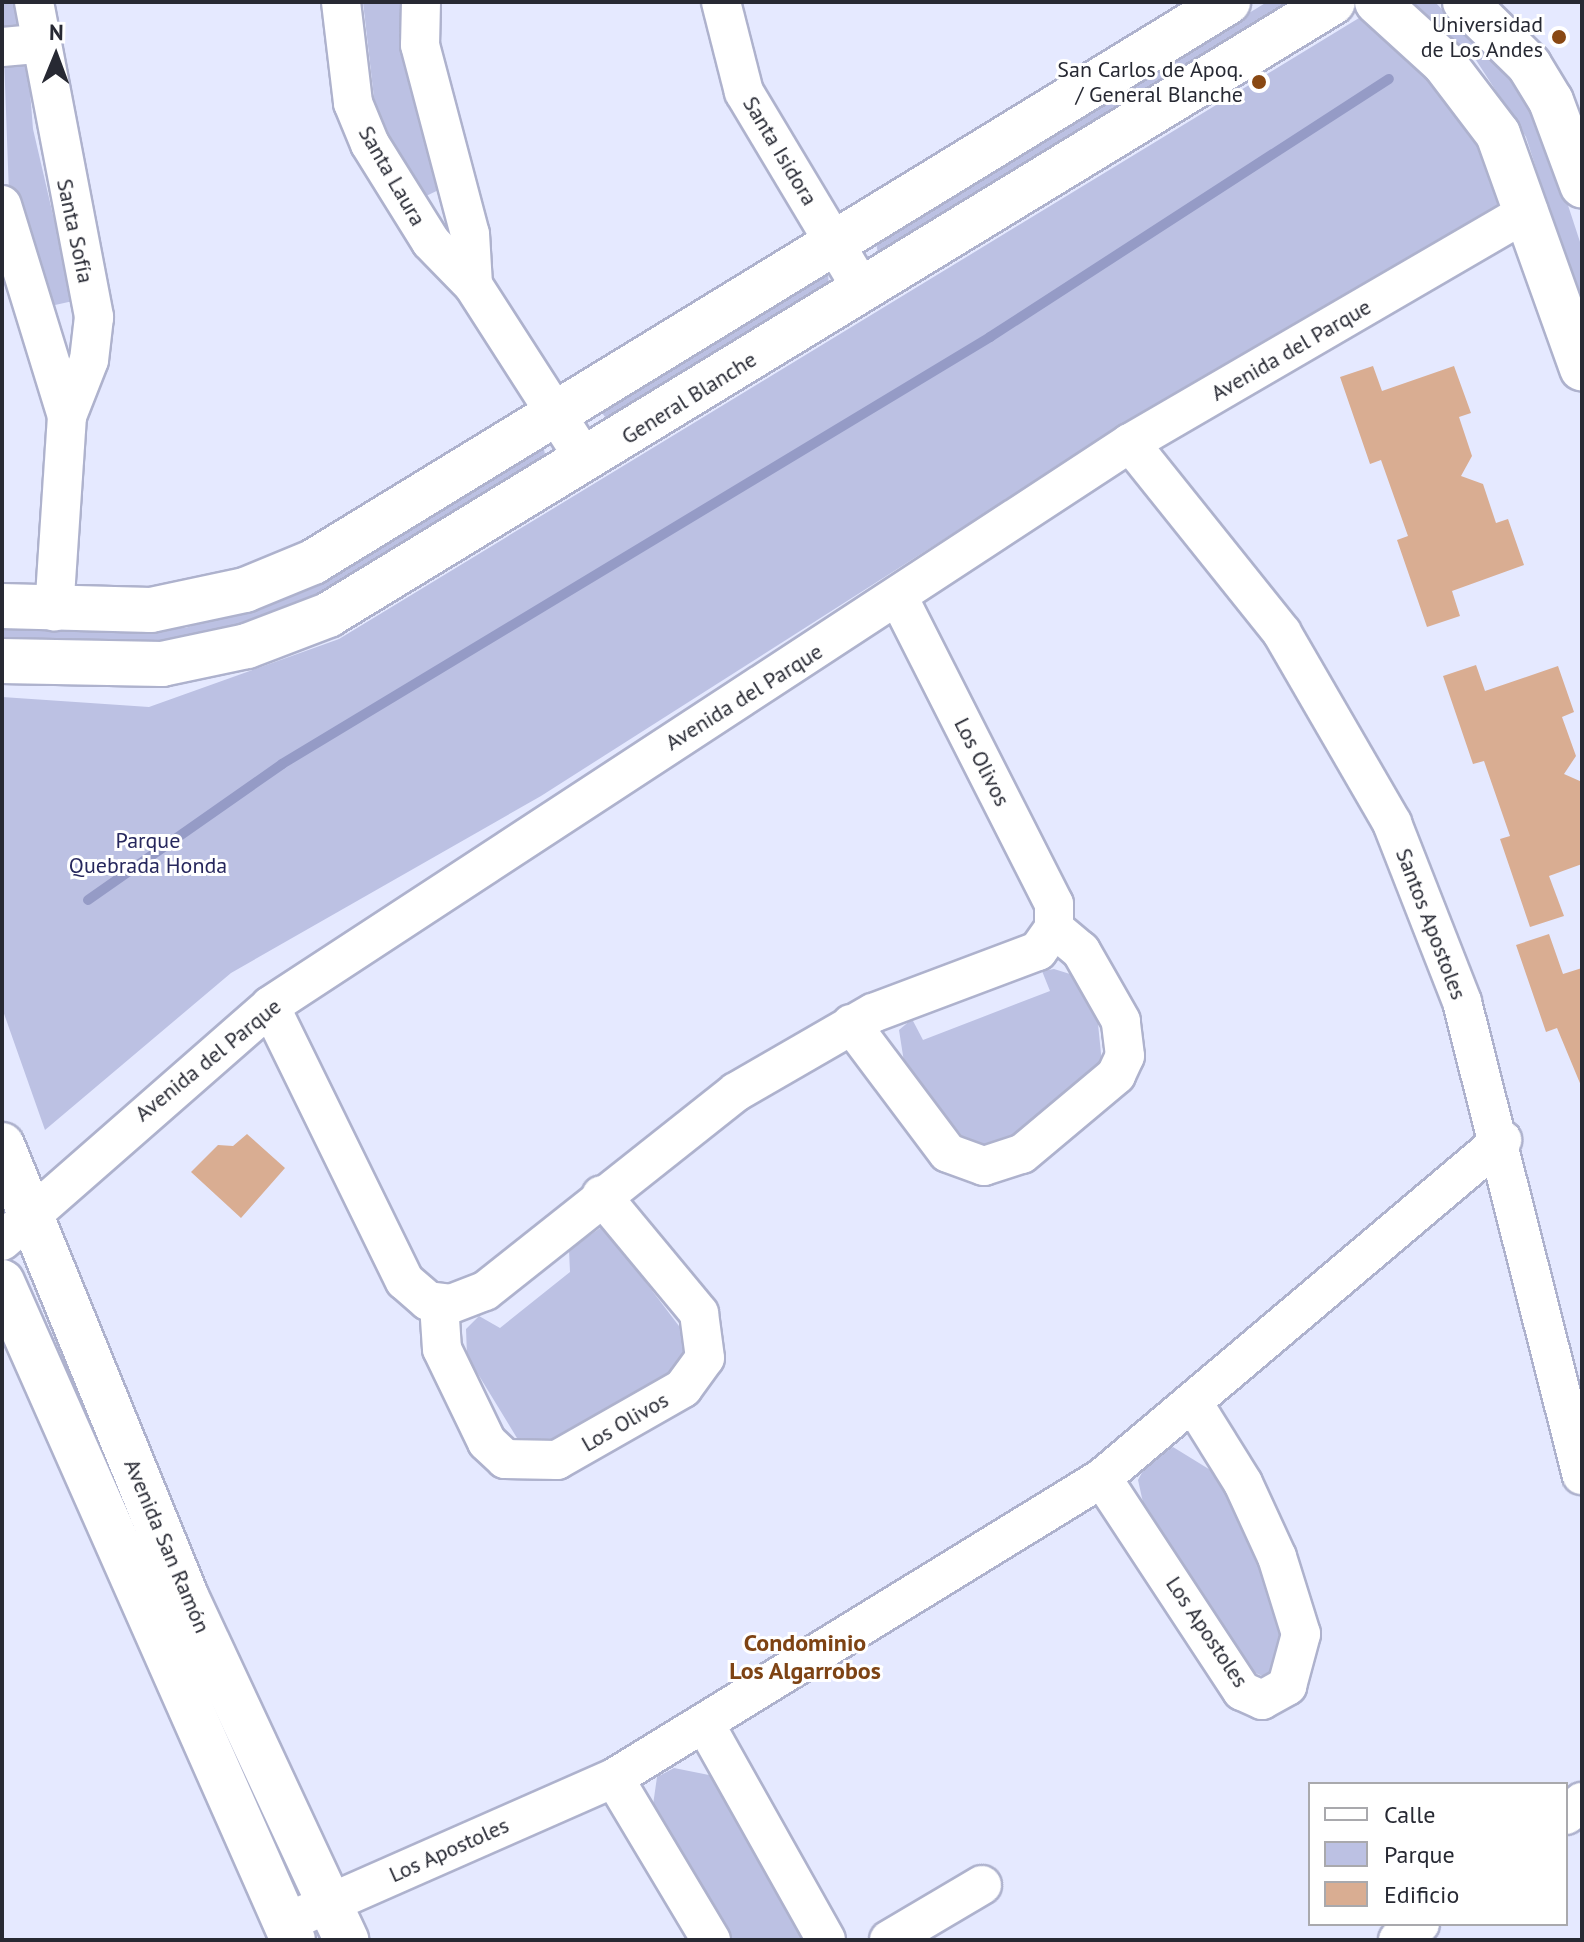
<!DOCTYPE html>
<html>
<head>
<meta charset="utf-8">
<style>
  body { margin:0 }
  #map { position:relative; width:1584px; height:1942px; overflow:hidden; background:#e5e9ff; font-family:"PT Sans",sans-serif }
  div>[style] { position:absolute }
  .green>* { inset:0; background:#bcc1e3 }
  .stream>* { height:10px; margin:-5px; padding:0 5px; transform-origin:5px; border-radius:5px; background:#959bc6 }
  .building>* { inset:0; background:#d9ad92 }
  .roads { filter:drop-shadow(2px 0 #aeb2cd) drop-shadow(-2px 0 #aeb2cd) drop-shadow(0 2px #aeb2cd) drop-shadow(0 -2px #aeb2cd) }
  .street>* { height:38px; margin:-19px; padding:0 19px; transform-origin:19px; border-radius:19px; background:#fff }
  .secondary>* { height:44px; margin:-22px; padding:0 22px; transform-origin:22px; border-radius:22px; background:#fff }
  .dots>* { width:22px; height:22px; translate:-50% -50%; box-sizing:border-box; border:4px solid #fff; border-radius:50% }
  span { translate:-50% -50%; white-space:nowrap; text-align:center; line-height:1.15; -webkit-text-stroke:6px #fff; paint-order:stroke }
  .poi-label { font-size:22px; color:#272933 }
  .right { translate:-100% -50%; text-align:right }
  .street-label { font-size:22px; color:#272933 }
  .park-label { font-size:22px; color:#26275d }
  .neighbourhood-label { font-size:24px; color:#7e4314; font-weight:700 }
  .frame { position:absolute; inset:0; border:4px solid #272933; pointer-events:none }
  .legend { position:absolute; left:1308px; top:1782px; width:260px; height:144px; box-sizing:border-box; background:#fff; border:2px solid #a9a9ad; margin:0; padding:10px 14px; list-style:none; font-size:24px; color:#272933 }
  .legend li { display:flex; align-items:center; gap:16px; height:40px }
  .legend b { width:40px; border:2px solid #a9a9ad }
  .north { position:absolute; left:16px; top:16px; width:80px; height:80px; -webkit-text-stroke:6px #fff; paint-order:stroke; rotate:1deg; font-size:22px; font-weight:700; line-height:32px; text-align:center; color:#272933 }
  .north::after { content:''; display:block; margin:auto; width:28px; height:36px; background:#272933; clip-path:polygon(50% 0,100% 100%,50% 72%,0 100%) }
</style>
</head>
<body>
<div id="map">
  <div class="green">
    <i style="clip-path:polygon(2px 2px,23px 2px,33px 129px,73px 301px,46px 307px,9px 194px)"></i>
    <i style="clip-path:polygon(363px 2px,411px 2px,449px 185px,424px 197px,401px 175px,375px 107px)"></i>
    <i style="clip-path:polygon(1267px 2px,1298px 2px,878px 255px,876px 241px)"></i>
    <i style="clip-path:polygon(1411px 2px,1435px 2px,1518px 89px,1548px 144px,1582px 248px,1582px 311px,1526px 137px,1474px 57px)"></i>
    <i style="clip-path:polygon(1359px 18px,1426px 46px,1522px 200px,1120px 427px,541px 796px,231px 973px,45px 1130px,2px 1008px,2px 697px,149px 707px,339px 639px)"></i>
    <i style="clip-path:polygon(819px 272px,828px 273px,829px 287px,610px 423px,602px 413px)"></i>
    <i style="clip-path:polygon(544px 449px,546px 460px,301px 606px,233px 631px,160px 648px,2px 644px,2px 629px,185px 628px,258px 606px)"></i>
    <i style="clip-path:polygon(1054px 969px,1070px 974px,1097px 1014px,1102px 1063px,1019px 1134px,992px 1148px,970px 1146px,904px 1062px,899px 1030px,912px 1019px,923px 1040px,1050px 991px,1042px 971px)"></i>
    <i style="clip-path:polygon(603px 1226px,682px 1330px,684px 1356px,674px 1374px,556px 1440px,520px 1443px,467px 1356px,466px 1329px,479px 1316px,500px 1328px,570px 1272px,569px 1250px)"></i>
    <i style="clip-path:polygon(1173px 1447px,1212px 1471px,1251px 1539px,1285px 1632px,1269px 1679px,1249px 1670px,1144px 1507px,1138px 1480px,1146px 1465px)"></i>
    <i style="clip-path:polygon(674px 1768px,714px 1776px,814px 1940px,728px 1940px,653px 1805px,657px 1777px)"></i>
  </div>
  <div class="stream">
    <i style="left:88px;top:900px;width:237px;rotate:-35deg"></i>
    <i style="left:282px;top:764px;width:827px;rotate:-31.09deg"></i>
    <i style="left:990px;top:337px;width:475px;rotate:-32.9deg"></i>
  </div>
  <div class="building">
    <i style="clip-path:polygon(1373px 366px,1382px 391px,1454px 366px,1471px 413px,1459px 417px,1472px 456px,1461px 476px,1483px 484px,1496px 523px,1508px 519px,1524px 565px,1452px 591px,1460px 616px,1427px 627px,1397px 540px,1408px 536px,1381px 460px,1370px 464px,1340px 377px)"></i>
    <i style="clip-path:polygon(1476px 665px,1485px 691px,1558px 666px,1574px 712px,1562px 717px,1576px 756px,1564px 774px,1582px 782px,1582px 864px,1549px 876px,1564px 916px,1530px 927px,1500px 839px,1510px 836px,1484px 761px,1473px 764px,1443px 676px)"></i>
    <i style="clip-path:polygon(1549px 934px,1563px 974px,1582px 968px,1582px 1088px,1557px 1028px,1546px 1032px,1516px 945px)"></i>
    <i style="clip-path:polygon(247px 1134px,285px 1168px,241px 1218px,191px 1172px,218px 1145px,233px 1146px)"></i>
  </div>
  <div class="roads">
    <div class="street">
      <i style="left:34px;top:2px;width:321px;rotate:79.2deg"></i>
      <i style="left:94px;top:317px;width:43px;rotate:96.6deg"></i>
      <i style="left:89px;top:360px;width:60px;rotate:111.4deg"></i>
      <i style="left:67px;top:416px;width:196px;rotate:93.8deg"></i>
      <i style="left:341px;top:2px;width:102px;rotate:83.2deg"></i>
      <i style="left:353px;top:103px;width:44px;rotate:67.5deg"></i>
      <i style="left:370px;top:144px;width:115px;rotate:58.1deg"></i>
      <i style="left:431px;top:242px;width:60px;rotate:45.7deg"></i>
      <i style="left:473px;top:285px;width:209px;rotate:57.3deg"></i>
      <i style="left:421px;top:2px;width:43px;rotate:91.3deg"></i>
      <i style="left:420px;top:45px;width:196px;rotate:75.2deg"></i>
      <i style="left:470px;top:234px;width:51px;rotate:86.6deg"></i>
      <i style="left:721px;top:2px;width:93px;rotate:75.7deg"></i>
      <i style="left:744px;top:92px;width:232px;rotate:59.1deg"></i>
      <i style="left:2px;top:47px;width:35px;rotate:-5deg"></i>
      <i style="left:2px;top:205px;width:221px;rotate:72.9deg"></i>
      <i style="left:1130px;top:443px;width:243px;rotate:51.3deg"></i>
      <i style="left:1282px;top:633px;width:220px;rotate:59.9deg"></i>
      <i style="left:1392px;top:823px;width:192px;rotate:68.6deg"></i>
      <i style="left:1462px;top:1002px;width:488px;rotate:75.8deg"></i>
      <i style="left:270px;top:1006px;width:306px;rotate:63.9deg"></i>
      <i style="left:405px;top:1281px;width:30px;rotate:41deg"></i>
      <i style="left:428px;top:1301px;width:23px;rotate:7deg"></i>
      <i style="left:451px;top:1304px;width:36px;rotate:-21deg"></i>
      <i style="left:485px;top:1291px;width:320px;rotate:-38.4deg"></i>
      <i style="left:736px;top:1092px;width:158px;rotate:-30deg"></i>
      <i style="left:873px;top:1013px;width:176px;rotate:-20.6deg"></i>
      <i style="left:1038px;top:951px;width:28px;rotate:-55deg"></i>
      <i style="left:1054px;top:928px;width:24px;rotate:-90deg"></i>
      <i style="left:1054px;top:904px;width:342px;rotate:-116.9deg"></i>
      <i style="left:851px;top:1024px;width:161px;rotate:53.1deg"></i>
      <i style="left:948px;top:1153px;width:38px;rotate:20deg"></i>
      <i style="left:984px;top:1166px;width:40px;rotate:-18deg"></i>
      <i style="left:1022px;top:1154px;width:123px;rotate:-40deg"></i>
      <i style="left:1116px;top:1075px;width:21px;rotate:-65deg"></i>
      <i style="left:1125px;top:1056px;width:35px;rotate:-97deg"></i>
      <i style="left:1121px;top:1021px;width:81px;rotate:-119.7deg"></i>
      <i style="left:1081px;top:951px;width:35px;rotate:-140deg"></i>
      <i style="left:2px;top:1241px;width:356px;rotate:-41.2deg"></i>
      <i style="left:270px;top:1006px;width:1028px;rotate:-33.21deg"></i>
      <i style="left:1130px;top:443px;width:461px;rotate:-30.2deg"></i>
      <i style="left:439px;top:1304px;width:45px;rotate:86.2deg"></i>
      <i style="left:442px;top:1349px;width:103px;rotate:64.2deg"></i>
      <i style="left:487px;top:1442px;width:25px;rotate:43deg"></i>
      <i style="left:505px;top:1459px;width:52px;rotate:1.1deg"></i>
      <i style="left:557px;top:1460px;width:145px;rotate:-29.7deg"></i>
      <i style="left:683px;top:1388px;width:37px;rotate:-54deg"></i>
      <i style="left:705px;top:1358px;width:45px;rotate:-97.6deg"></i>
      <i style="left:699px;top:1313px;width:153px;rotate:-129.7deg"></i>
      <i style="left:1102px;top:1478px;width:255px;rotate:56.7deg"></i>
      <i style="left:1242px;top:1691px;width:22px;rotate:24deg"></i>
      <i style="left:1262px;top:1700px;width:29px;rotate:-29deg"></i>
      <i style="left:1287px;top:1686px;width:54px;rotate:-74.9deg"></i>
      <i style="left:1301px;top:1634px;width:81px;rotate:-107.3deg"></i>
      <i style="left:1277px;top:1557px;width:81px;rotate:-114.7deg"></i>
      <i style="left:1243px;top:1483px;width:91px;rotate:-121.9deg"></i>
      <i style="left:706px;top:1726px;width:245px;rotate:60.7deg"></i>
      <i style="left:614px;top:1778px;width:189px;rotate:59.1deg"></i>
      <i style="left:1566px;top:1815px;width:21px;rotate:-39deg"></i>
      <i style="left:285px;top:1923px;width:360px;rotate:-23.8deg"></i>
      <i style="left:614px;top:1778px;width:573px;rotate:-31.58deg"></i>
      <i style="left:1102px;top:1478px;width:524px;rotate:-40.2deg"></i>
      <i style="left:889px;top:1940px;width:108px;rotate:-30.6deg"></i>
      <i style="left:1398px;top:1940px;width:27px;rotate:-36deg"></i>
    </div>
    <div class="secondary">
      <i style="left:1377px;top:2px;width:91px;rotate:42.3deg"></i>
      <i style="left:1444px;top:63px;width:89px;rotate:52.7deg"></i>
      <i style="left:1498px;top:134px;width:249px;rotate:70.3deg"></i>
      <i style="left:1465px;top:2px;width:90px;rotate:44.5deg"></i>
      <i style="left:1529px;top:65px;width:42px;rotate:58.6deg"></i>
      <i style="left:1551px;top:101px;width:90px;rotate:69.7deg"></i>
      <i style="left:2px;top:606px;width:149px;rotate:1.5deg"></i>
      <i style="left:151px;top:610px;width:96px;rotate:-12deg"></i>
      <i style="left:245px;top:590px;width:74px;rotate:-22.4deg"></i>
      <i style="left:313px;top:562px;width:1073px;rotate:-31.47deg"></i>
      <i style="left:2px;top:661px;width:160px;rotate:1.1deg"></i>
      <i style="left:162px;top:664px;width:87px;rotate:-12deg"></i>
      <i style="left:247px;top:646px;width:87px;rotate:-20.9deg"></i>
      <i style="left:328px;top:615px;width:1177px;rotate:-31.38deg"></i>
      <i style="left:2px;top:1145px;width:485px;rotate:67.8deg"></i>
      <i style="left:185px;top:1594px;width:382px;rotate:65deg"></i>
      <i style="left:2px;top:1282px;width:719px;rotate:66.14deg"></i>
    </div>
  </div>
  <div class="dots">
    <i style="left:1559px;top:37px;background:#894813"></i>
    <i style="left:1259px;top:82px;background:#894813"></i>
  </div>
  <div class="poi-label">
    <span class="right" style="left:1543px;top:37px">Universidad<br>de Los Andes</span>
    <span class="right" style="left:1243px;top:82px">San Carlos de Apoq.<br>/ General Blanche</span>
  </div>
  <div class="street-label">
    <span style="left:780px;top:151px;rotate:59deg">Santa Isidora</span>
    <span style="left:392px;top:176px;rotate:60deg">Santa Laura</span>
    <span style="left:75px;top:231px;rotate:78deg">Santa Sofía</span>
    <span style="left:1291px;top:350px;rotate:-30deg">Avenida del Parque</span>
    <span style="left:689px;top:398px;rotate:-32deg">General Blanche</span>
    <span style="left:744px;top:697px;rotate:-32deg">Avenida del Parque</span>
    <span style="left:982px;top:762px;rotate:63deg">Los Olivos</span>
    <span style="left:1431px;top:924px;rotate:69deg">Santos Apostoles</span>
    <span style="left:208px;top:1060px;rotate:-39deg">Avenida del Parque</span>
    <span style="left:625px;top:1422px;rotate:-30deg">Los Olivos</span>
    <span style="left:167px;top:1546px;rotate:67deg">Avenida San Ramón</span>
    <span style="left:1207px;top:1632px;rotate:56deg">Los Apostoles</span>
    <span style="left:449px;top:1850px;rotate:-24deg">Los Apostoles</span>
  </div>
  <div class="park-label">
    <span style="left:148px;top:853px">Parque<br>Quebrada Honda</span>
  </div>
  <div class="neighbourhood-label">
    <span style="left:805px;top:1657px">Condominio<br>Los Algarrobos</span>
  </div>
  <div class="frame"></div>
  <ul class="legend">
  <li><b style="height:10px;background:#fff"></b>Calle</li>
  <li><b style="height:22px;background:#bcc1e3"></b>Parque</li>
  <li><b style="height:22px;background:#d9ad92"></b>Edificio</li>
  </ul>
  <div class="north">N</div>
</div>
</body>
</html>
